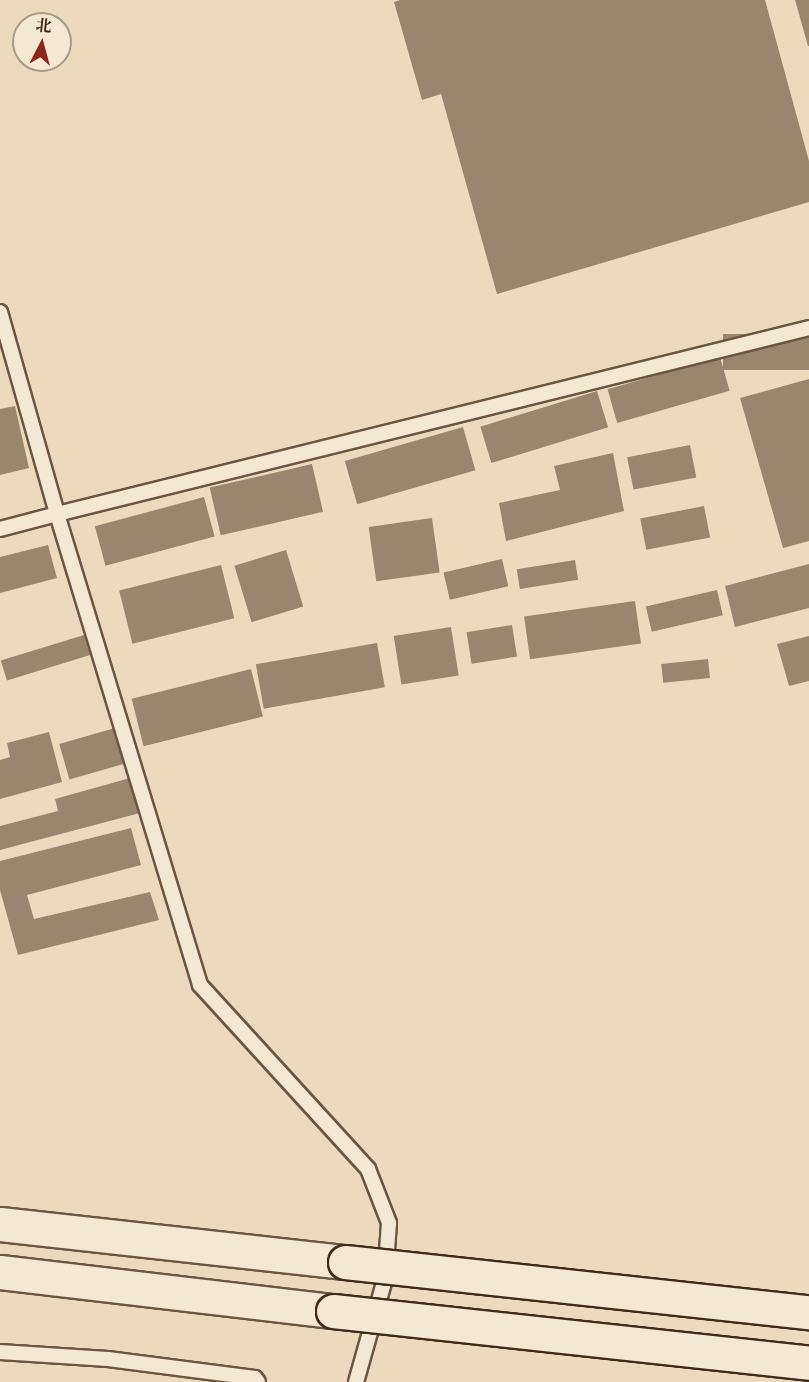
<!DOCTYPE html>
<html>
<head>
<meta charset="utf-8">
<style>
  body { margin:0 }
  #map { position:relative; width:809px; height:1382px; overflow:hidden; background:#ebdbbc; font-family:"IM FELL Double Pica","Noto Serif SC",serif }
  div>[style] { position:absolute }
  .building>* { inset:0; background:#99866e; transform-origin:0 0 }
  .roads { filter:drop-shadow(2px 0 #6b5642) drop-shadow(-2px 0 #6b5642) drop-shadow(0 2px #6b5642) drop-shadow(0 -2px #6b5642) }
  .lane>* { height:14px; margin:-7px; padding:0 7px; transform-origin:7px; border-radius:7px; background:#f2e8d3 }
  .secondary>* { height:33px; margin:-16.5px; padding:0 16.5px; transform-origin:16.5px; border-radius:16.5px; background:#f2e8d3 }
  .bridges { filter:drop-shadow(2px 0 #402a19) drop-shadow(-2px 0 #402a19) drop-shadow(0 2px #402a19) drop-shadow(0 -2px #402a19) }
  .secondary-bridge>* { height:33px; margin:-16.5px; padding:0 16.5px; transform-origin:16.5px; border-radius:16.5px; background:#f2e8d3 }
  span { translate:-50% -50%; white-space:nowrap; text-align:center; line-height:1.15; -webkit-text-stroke:4.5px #f2e8d3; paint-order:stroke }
  .north { position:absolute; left:12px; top:12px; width:60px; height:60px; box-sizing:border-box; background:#f2e8d3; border:2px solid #ab9c89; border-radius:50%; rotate:6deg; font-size:16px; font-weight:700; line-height:24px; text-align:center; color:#402a19 }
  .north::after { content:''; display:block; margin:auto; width:21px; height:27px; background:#8f2418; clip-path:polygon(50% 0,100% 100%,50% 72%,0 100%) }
</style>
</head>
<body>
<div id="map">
  <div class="building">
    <i style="clip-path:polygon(400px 0,765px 0,809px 161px,809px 202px,497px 294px,441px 94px,422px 100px,394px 2px)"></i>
    <i style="clip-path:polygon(795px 0,809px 0,809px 46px,808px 46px)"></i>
    <i style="left:809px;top:334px;width:36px;height:86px;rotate:90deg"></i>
    <i style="left:720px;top:357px;width:35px;height:117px;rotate:74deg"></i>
    <i style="clip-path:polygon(809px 379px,809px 541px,783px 548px,740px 398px)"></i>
    <i style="left:597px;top:391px;width:38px;height:122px;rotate:73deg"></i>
    <i style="clip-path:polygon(15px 406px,29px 468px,0 475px,0 409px)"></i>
    <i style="left:463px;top:427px;width:45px;height:123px;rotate:74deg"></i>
    <i style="left:690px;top:445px;width:33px;height:64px;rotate:79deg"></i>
    <i style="clip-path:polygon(613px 453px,624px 511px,506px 541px,499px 503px,560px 490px,554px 466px)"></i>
    <i style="left:312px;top:464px;width:49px;height:105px;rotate:77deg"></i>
    <i style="left:204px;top:497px;width:41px;height:113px;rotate:75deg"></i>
    <i style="left:704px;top:506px;width:32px;height:65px;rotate:79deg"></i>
    <i style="left:432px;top:518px;width:55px;height:64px;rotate:82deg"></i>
    <i style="clip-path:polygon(48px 545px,57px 578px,0 593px,0 557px)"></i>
    <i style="left:286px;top:550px;width:59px;height:54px;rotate:73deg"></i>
    <i style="left:502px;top:559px;width:28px;height:60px;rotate:77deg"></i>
    <i style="left:575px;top:560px;width:20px;height:59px;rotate:81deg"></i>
    <i style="clip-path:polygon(809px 564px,809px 608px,735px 627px,725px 586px)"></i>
    <i style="left:221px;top:565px;width:55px;height:105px;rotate:76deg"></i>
    <i style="left:717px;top:590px;width:26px;height:73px;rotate:77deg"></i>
    <i style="left:635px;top:601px;width:43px;height:112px;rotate:82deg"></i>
    <i style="left:512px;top:625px;width:32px;height:46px;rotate:81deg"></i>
    <i style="left:451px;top:627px;width:49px;height:58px;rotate:81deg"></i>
    <i style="left:84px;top:635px;width:21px;height:87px;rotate:73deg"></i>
    <i style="clip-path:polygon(809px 636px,809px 681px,789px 686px,777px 644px)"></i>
    <i style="left:377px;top:643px;width:45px;height:123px;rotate:80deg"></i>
    <i style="left:708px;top:659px;width:19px;height:47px;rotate:84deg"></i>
    <i style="left:251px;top:669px;width:49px;height:123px;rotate:76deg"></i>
    <i style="left:115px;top:728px;width:37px;height:58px;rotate:74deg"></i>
    <i style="clip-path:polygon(49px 732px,62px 782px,0 799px,0 760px,10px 757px,7px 743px)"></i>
    <i style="clip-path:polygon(130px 778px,140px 813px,0 850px,0 826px,58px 811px,55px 799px)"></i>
    <i style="clip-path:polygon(131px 828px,141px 865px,27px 895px,34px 919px,150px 892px,159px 920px,18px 955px,0 890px,0 861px)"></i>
  </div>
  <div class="roads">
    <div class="lane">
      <i style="left:0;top:312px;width:210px;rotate:74.2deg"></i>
      <i style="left:57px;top:514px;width:775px;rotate:-13.89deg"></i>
      <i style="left:0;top:529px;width:59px;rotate:-14.7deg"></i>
      <i style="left:57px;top:514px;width:492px;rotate:73.1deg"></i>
      <i style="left:200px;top:985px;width:249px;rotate:47.6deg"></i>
      <i style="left:368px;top:1169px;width:58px;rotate:68.7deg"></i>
      <i style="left:389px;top:1223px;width:56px;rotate:94.1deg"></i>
      <i style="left:385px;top:1279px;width:107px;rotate:105.7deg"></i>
      <i style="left:0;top:1352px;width:108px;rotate:3.7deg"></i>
      <i style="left:108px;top:1359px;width:148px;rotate:7.4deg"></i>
      <i style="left:255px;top:1378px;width:5px;rotate:53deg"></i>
    </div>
    <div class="secondary">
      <i style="left:0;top:1224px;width:347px;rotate:6.3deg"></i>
      <i style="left:0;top:1272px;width:335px;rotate:6.7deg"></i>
    </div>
  </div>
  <div class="bridges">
    <div class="secondary-bridge">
      <i style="left:345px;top:1262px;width:467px;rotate:6.2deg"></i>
      <i style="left:333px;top:1311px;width:479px;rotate:6.2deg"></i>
    </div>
  </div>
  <div class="north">北</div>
</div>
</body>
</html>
